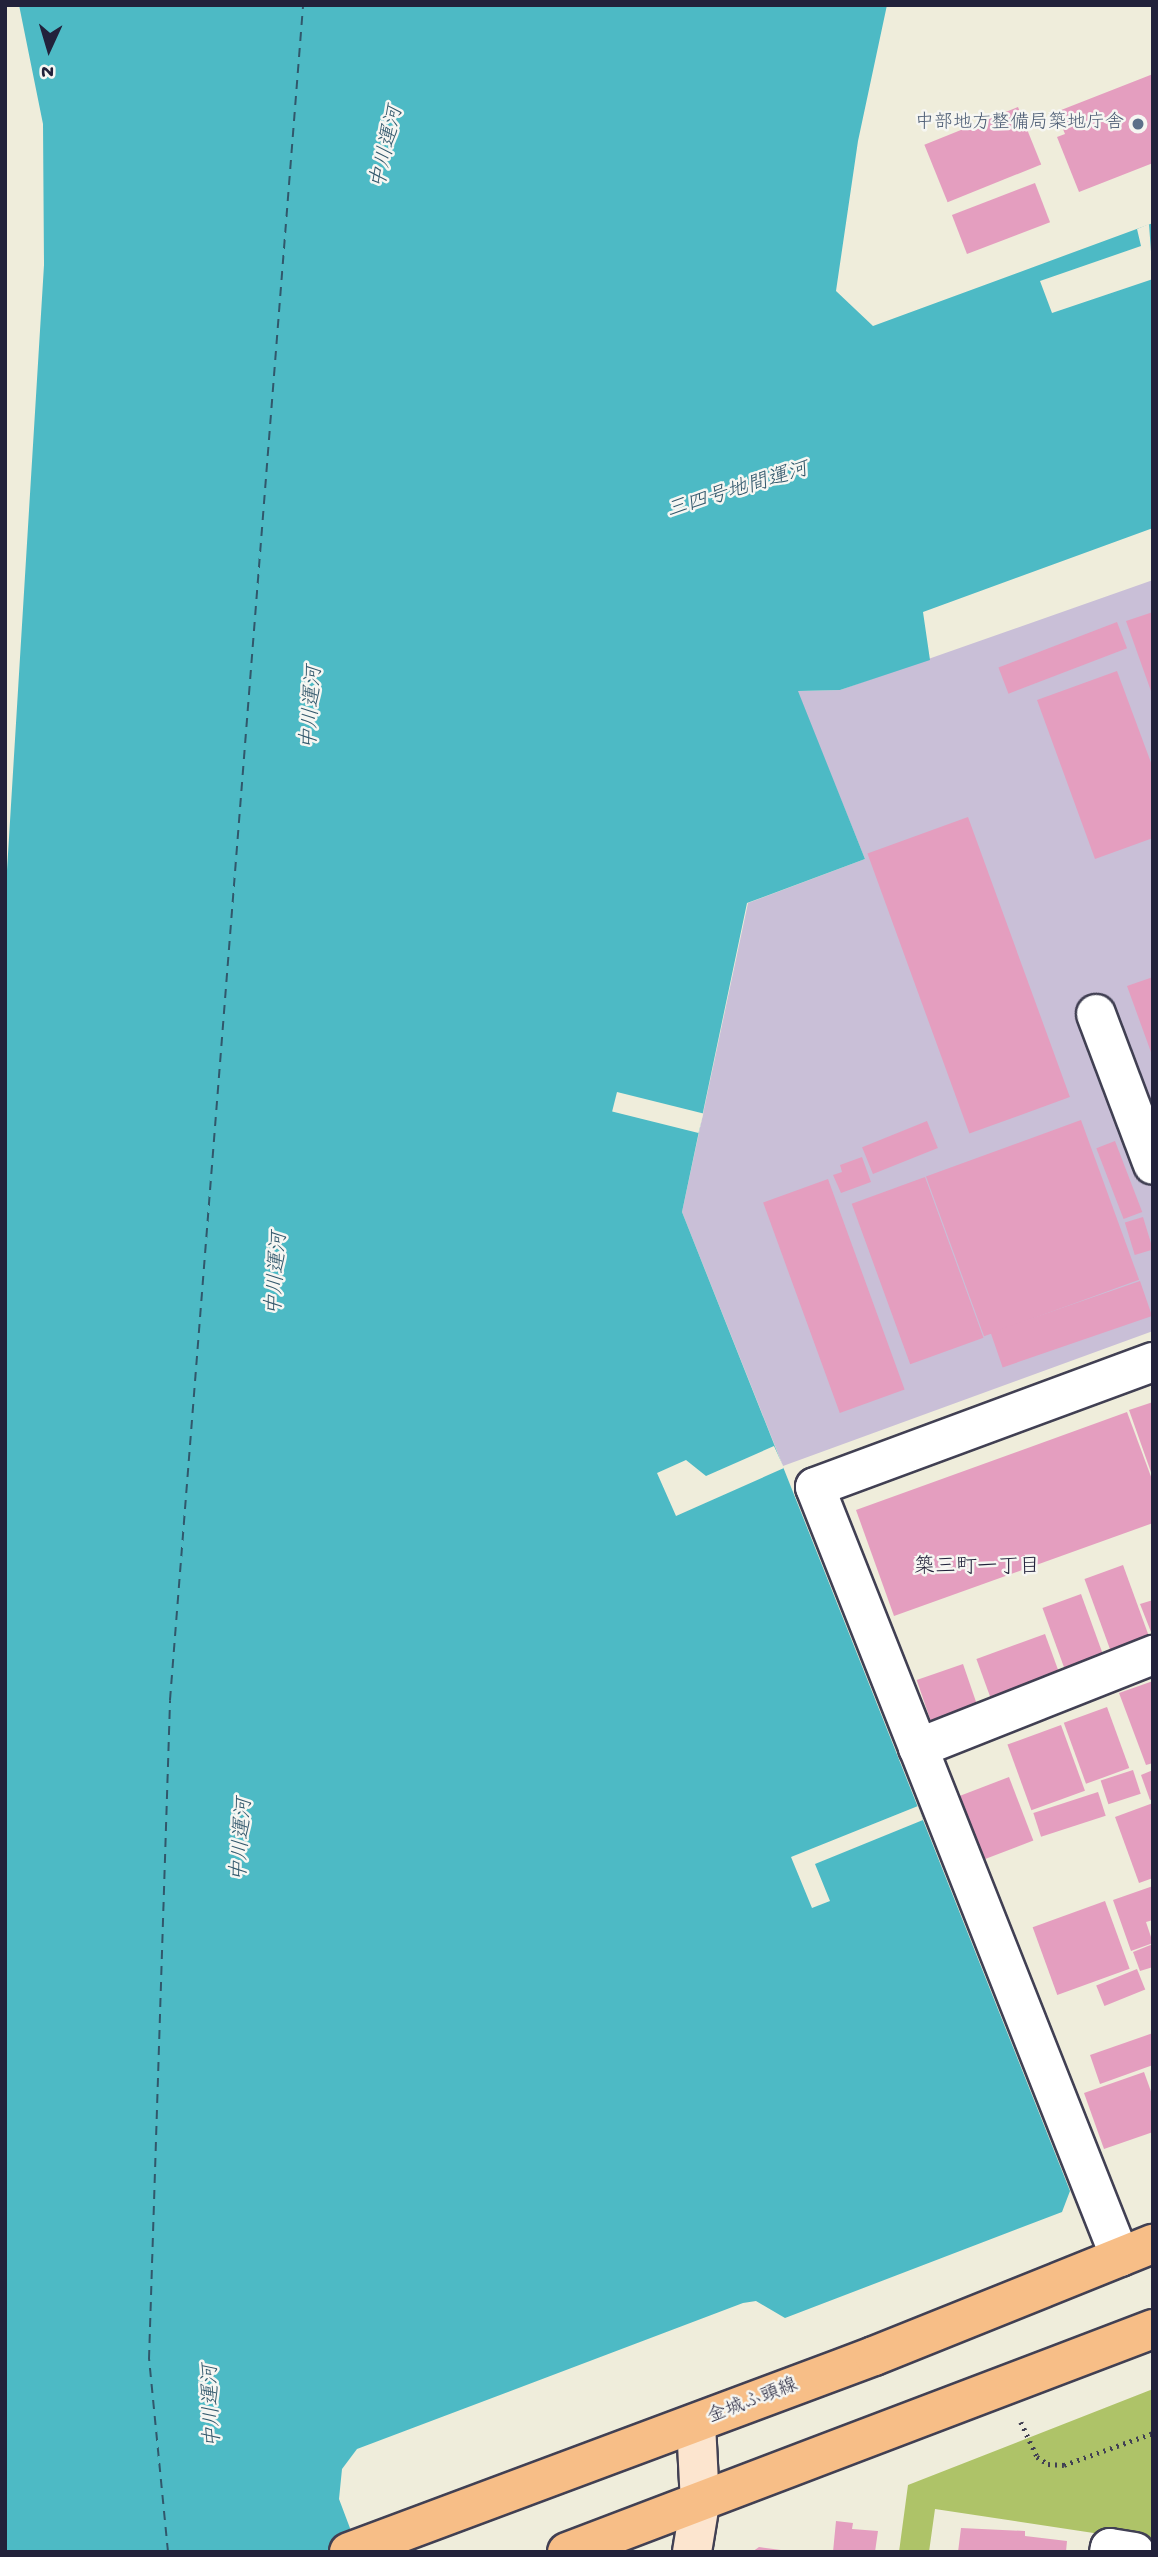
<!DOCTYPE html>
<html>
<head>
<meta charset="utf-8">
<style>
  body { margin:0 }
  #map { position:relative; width:1158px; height:2557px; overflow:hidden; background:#efeddb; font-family:"Gochi Hand","Klee One",sans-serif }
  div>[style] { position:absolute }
  .industrial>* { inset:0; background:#c9bfd7 }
  .green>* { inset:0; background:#aec368 }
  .water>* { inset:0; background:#4dbac5 }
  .pier>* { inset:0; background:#efeddb; transform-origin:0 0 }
  .ferry>* { height:2px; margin-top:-1px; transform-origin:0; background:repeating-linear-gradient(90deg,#31576b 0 9px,transparent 0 16px) }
  .building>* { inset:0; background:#e49ebf; transform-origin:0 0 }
  .path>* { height:4.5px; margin-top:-2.25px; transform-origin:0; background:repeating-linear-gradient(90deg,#414053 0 2px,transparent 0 7px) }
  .roads { filter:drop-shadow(2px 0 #414053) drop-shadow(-2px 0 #414053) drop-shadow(0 2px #414053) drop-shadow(0 -2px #414053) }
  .street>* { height:38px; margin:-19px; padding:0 19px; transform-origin:19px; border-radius:19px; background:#fff }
  .secondary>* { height:38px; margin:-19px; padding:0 19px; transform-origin:19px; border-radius:19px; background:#fce5cf }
  .primary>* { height:38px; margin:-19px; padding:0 19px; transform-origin:19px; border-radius:19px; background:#f7be87 }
  .dots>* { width:19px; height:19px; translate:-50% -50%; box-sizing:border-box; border:4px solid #f6f6f2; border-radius:50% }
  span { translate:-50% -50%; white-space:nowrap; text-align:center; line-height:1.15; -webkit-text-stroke:5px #f6f6f2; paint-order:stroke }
  .service-label { font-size:19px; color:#4e5e75 }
  .right { translate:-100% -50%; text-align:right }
  .street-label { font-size:19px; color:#22223b }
  .water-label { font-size:21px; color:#31576b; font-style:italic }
  .neighbourhood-label { font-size:21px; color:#22223b }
  .frame { position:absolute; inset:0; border:7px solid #22223b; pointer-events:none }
  .north { position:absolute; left:14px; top:14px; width:70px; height:70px; -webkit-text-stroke:5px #f6f6f2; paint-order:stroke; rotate:184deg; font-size:19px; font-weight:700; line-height:28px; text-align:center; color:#22223b }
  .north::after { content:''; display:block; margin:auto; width:24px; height:32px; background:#22223b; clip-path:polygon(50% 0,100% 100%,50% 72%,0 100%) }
</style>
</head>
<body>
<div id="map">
  <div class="industrial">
    <i style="clip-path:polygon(1153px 580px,1153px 1331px,783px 1466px,682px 1212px,748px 903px,865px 859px,797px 691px,840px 690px)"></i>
  </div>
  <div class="green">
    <i style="clip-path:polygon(1153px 2389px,1153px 2542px,935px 2509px,929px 2552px,899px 2552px,908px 2485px)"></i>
  </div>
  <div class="water">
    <i style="clip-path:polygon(19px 5px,887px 5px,858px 141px,836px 291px,873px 326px,1153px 223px,1153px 528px,923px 612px,930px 660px,840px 690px,798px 691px,865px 859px,747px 903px,682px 1212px,1070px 2191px,1062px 2212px,785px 2318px,756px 2301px,743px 2303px,357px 2449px,342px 2469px,339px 2499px,359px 2552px,5px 2552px,5px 903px,44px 265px,43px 124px)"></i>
  </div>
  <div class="pier">
    <i style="clip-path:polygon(1149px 224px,1153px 279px,1052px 313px,1040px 281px,1141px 246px,1137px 229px)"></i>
    <i style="left:617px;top:1092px;width:89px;height:20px;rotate:14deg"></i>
    <i style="clip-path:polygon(774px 1446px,784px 1468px,676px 1516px,657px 1473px,686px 1460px,706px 1476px)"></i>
    <i style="clip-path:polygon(918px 1806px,923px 1820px,815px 1864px,830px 1901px,812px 1908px,791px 1857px)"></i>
  </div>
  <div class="ferry">
    <i style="left:168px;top:2552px;width:194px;rotate:-95.6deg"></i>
    <i style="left:149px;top:2359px;width:659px;rotate:-88.17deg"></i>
    <i style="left:170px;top:1700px;width:1700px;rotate:-85.51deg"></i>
  </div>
  <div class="building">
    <i style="clip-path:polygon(1153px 74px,1153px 163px,1079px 192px,1057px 137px,1065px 134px,1056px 112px)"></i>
    <i style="left:1018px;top:107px;width:62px;height:101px;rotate:68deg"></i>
    <i style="left:1035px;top:183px;width:42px;height:89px;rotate:69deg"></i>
    <i style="clip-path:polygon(1153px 612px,1153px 694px,1152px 694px,1126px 621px)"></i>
    <i style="left:1117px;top:622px;width:28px;height:127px;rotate:69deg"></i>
    <i style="clip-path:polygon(1117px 671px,1153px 768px,1153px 838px,1095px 859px,1037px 700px)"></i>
    <i style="left:968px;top:817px;width:298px;height:107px;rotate:70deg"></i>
    <i style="clip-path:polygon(1153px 977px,1153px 1055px,1152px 1055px,1127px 986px)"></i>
    <i style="left:1081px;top:1120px;width:170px;height:165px;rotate:70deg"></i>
    <i style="left:927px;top:1121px;width:29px;height:70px;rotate:68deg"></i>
    <i style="left:1115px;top:1141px;width:76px;height:20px;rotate:69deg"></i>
    <i style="clip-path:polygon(862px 1157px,871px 1182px,841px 1193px,833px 1175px,842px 1172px,840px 1165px)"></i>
    <i style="left:925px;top:1177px;width:171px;height:78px;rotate:70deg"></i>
    <i style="left:828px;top:1179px;width:224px;height:69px;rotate:70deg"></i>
    <i style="left:1143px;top:1217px;width:34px;height:19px;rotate:73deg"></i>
    <i style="left:1140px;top:1281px;width:37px;height:158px;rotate:71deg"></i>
    <i style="clip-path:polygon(1153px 1402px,1153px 1475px,1152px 1475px,1129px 1410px)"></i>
    <i style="clip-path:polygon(1127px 1412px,1153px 1482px,1153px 1523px,894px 1616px,856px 1510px)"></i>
    <i style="left:1123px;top:1565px;width:83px;height:41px;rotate:70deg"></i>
    <i style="left:1081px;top:1594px;width:68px;height:41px;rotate:70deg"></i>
    <i style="clip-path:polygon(1153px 1600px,1153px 1637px,1140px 1604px)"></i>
    <i style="left:1045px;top:1634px;width:45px;height:73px;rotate:70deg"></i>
    <i style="left:963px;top:1664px;width:46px;height:49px;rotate:71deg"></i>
    <i style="clip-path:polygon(1153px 1681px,1153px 1763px,1146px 1765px,1119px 1693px)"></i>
    <i style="left:1107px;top:1707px;width:65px;height:46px;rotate:70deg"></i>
    <i style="left:1061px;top:1725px;width:70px;height:57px;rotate:70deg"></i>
    <i style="left:1133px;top:1770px;width:25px;height:34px;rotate:72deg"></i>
    <i style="clip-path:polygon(1153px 1770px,1153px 1799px,1150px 1800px,1141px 1775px)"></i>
    <i style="left:1009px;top:1777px;width:68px;height:53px;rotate:69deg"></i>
    <i style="left:1098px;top:1792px;width:25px;height:68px;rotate:72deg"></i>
    <i style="clip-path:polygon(1153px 1803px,1153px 1878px,1139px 1883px,1115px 1817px)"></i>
    <i style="clip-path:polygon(1153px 1886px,1153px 1920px,1146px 1922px,1153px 1943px,1131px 1951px,1113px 1900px)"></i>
    <i style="left:1105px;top:1901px;width:72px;height:77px;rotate:70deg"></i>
    <i style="clip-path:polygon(1153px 1944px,1153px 1967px,1140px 1971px,1133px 1952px)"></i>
    <i style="left:1137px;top:1969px;width:22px;height:44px;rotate:68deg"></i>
    <i style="clip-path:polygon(1153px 2033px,1153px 2065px,1100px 2084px,1090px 2055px)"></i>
    <i style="clip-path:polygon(1144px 2072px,1153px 2097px,1153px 2132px,1104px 2149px,1084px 2093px)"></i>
    <i style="clip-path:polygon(836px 2521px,853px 2523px,852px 2529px,878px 2531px,875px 2552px,833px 2552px)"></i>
    <i style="clip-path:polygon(961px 2528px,1025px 2531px,1025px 2536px,1067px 2541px,1066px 2552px,958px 2552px)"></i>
    <i style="clip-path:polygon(759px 2547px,781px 2550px,780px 2552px,752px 2552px)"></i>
  </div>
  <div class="path">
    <i style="left:1021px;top:2422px;width:38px;rotate:65deg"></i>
    <i style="left:1037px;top:2457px;width:13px;rotate:32deg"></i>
    <i style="left:1048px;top:2464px;width:16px;rotate:4deg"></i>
    <i style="left:1064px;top:2465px;width:95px;rotate:-19.8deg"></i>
  </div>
  <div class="roads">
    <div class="street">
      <i style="left:1096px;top:1014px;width:161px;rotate:69.3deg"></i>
      <i style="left:918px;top:1748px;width:253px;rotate:-21.6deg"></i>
      <i style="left:1120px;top:2257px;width:828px;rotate:-111.61deg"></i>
      <i style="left:815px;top:1487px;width:360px;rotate:-20.3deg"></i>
      <i style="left:1109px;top:2552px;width:4px;rotate:-76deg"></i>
      <i style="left:1110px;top:2548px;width:25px;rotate:9deg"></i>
    </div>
    <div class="secondary">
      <i style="left:692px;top:2552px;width:50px;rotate:-80.7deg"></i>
      <i style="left:700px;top:2503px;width:80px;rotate:-92.9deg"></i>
    </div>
    <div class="primary">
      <i style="left:349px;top:2552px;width:560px;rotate:-20.47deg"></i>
      <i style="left:874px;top:2356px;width:301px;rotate:-21.9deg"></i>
      <i style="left:567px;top:2552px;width:627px;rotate:-20.83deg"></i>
    </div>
  </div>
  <div class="dots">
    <i style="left:1138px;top:124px;background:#5c6f8a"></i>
  </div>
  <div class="service-label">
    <span class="right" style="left:1124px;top:124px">中部地方整備局築地庁舎</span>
  </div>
  <div class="street-label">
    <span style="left:753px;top:2402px;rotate:-21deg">金城ふ頭線</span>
  </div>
  <div class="water-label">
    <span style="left:389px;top:148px;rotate:-77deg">中川運河</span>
    <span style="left:738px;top:492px;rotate:-17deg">三四号地間運河</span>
    <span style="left:314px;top:708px;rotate:-86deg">中川運河</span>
    <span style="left:279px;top:1274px;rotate:-86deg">中川運河</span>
    <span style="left:244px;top:1840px;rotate:-86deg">中川運河</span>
    <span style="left:214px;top:2406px;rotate:-92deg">中川運河</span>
  </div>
  <div class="neighbourhood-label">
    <span style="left:977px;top:1569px">築三町一丁目</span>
  </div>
  <div class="frame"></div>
  <div class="north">N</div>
</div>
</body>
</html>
